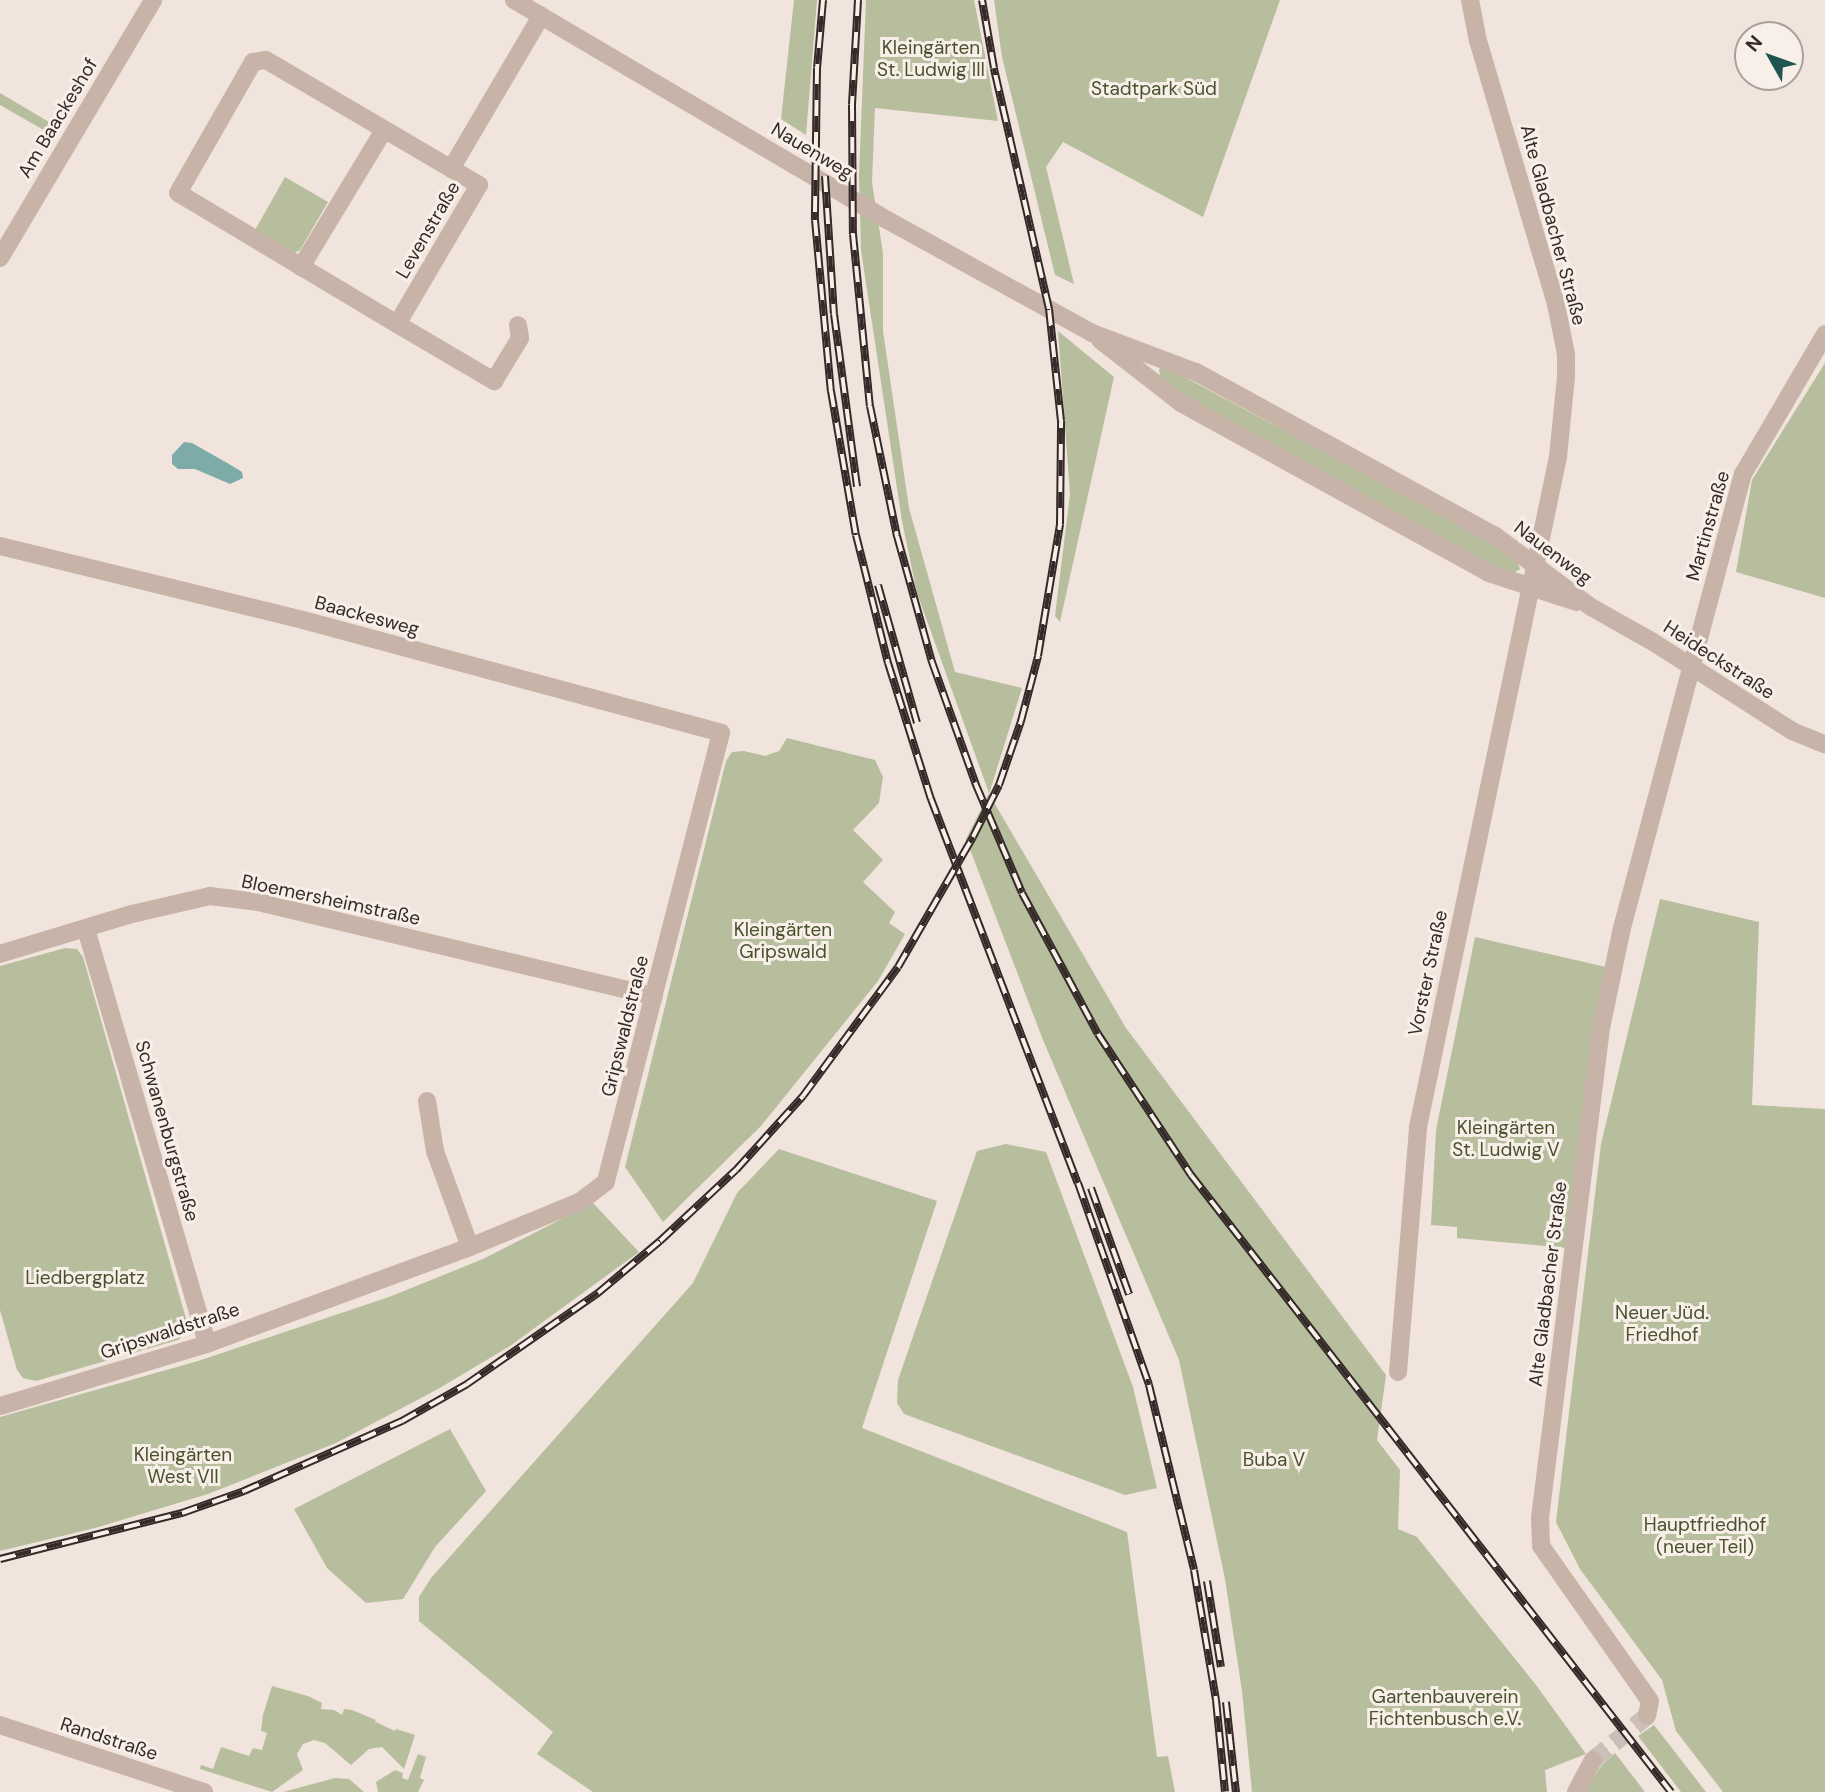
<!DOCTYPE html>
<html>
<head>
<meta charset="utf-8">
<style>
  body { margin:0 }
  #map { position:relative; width:1825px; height:1792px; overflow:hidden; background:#f0e4dc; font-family:"DM Sans",sans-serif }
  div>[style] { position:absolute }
  .green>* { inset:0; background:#b7be9d }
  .water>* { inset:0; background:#7daba7 }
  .minor-tunnel>* { height:18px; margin-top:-9px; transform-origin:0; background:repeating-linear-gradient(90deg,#cbbfb8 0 18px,transparent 0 27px) }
  .minor>* { height:18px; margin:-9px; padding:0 9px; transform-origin:9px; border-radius:9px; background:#c7b3a8 }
  .rail>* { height:8px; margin-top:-4px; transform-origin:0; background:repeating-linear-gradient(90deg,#f8efe8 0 16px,#352a28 0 32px); box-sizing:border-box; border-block:2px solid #352a28 }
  span { translate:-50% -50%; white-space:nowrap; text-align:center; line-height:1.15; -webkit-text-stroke:6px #f8efe8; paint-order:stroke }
  .park-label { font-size:19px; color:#49522d }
  .street-label { font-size:19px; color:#352a28 }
  .north { position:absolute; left:1734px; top:21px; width:70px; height:70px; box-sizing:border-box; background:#f8efe8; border:2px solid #aaa09b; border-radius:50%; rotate:310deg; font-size:19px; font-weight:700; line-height:28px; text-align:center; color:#352a28 }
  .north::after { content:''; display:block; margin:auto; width:24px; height:32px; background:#205450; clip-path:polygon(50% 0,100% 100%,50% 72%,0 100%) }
</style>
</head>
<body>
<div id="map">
  <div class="green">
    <i style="clip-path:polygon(794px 0,817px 0,806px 135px,781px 119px)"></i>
    <i style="clip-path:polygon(866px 0,974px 0,998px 121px,875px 108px,872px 182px,883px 253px,883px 331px,909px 508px,955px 672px,1022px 688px,989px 794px,1126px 1028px,1386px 1375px,1377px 1440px,1400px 1470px,1398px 1529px,1417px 1537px,1536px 1685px,1586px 1754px,1545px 1770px,1547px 1792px,1252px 1792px,1242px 1691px,1225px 1579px,1179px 1360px,1043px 1040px,966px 839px,989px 793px,917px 593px,902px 521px,861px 250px,859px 175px)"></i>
    <i style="clip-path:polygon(994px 0,1280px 0,1203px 217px,1063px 142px,1046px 167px,1074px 284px,1055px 275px,1002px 57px)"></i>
    <i style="clip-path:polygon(0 93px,54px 125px,49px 133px,0 105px)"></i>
    <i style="clip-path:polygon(285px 177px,328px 202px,300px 250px,294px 253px,255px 230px)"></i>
    <i style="clip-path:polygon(1058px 331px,1114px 377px,1060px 622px,1055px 616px,1070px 494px)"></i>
    <i style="clip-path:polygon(1825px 363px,1825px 598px,1736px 572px,1752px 480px)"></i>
    <i style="clip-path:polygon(1166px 367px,1492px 542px,1517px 561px,1520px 569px,1514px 573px,1499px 569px,1183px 396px,1160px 376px,1159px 369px)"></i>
    <i style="clip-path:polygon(787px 738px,875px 760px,883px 777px,879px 803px,853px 830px,883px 860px,863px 882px,895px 912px,889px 923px,905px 934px,878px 981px,761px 1126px,663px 1222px,625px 1167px,726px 761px,732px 752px,744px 751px,765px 756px,779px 751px)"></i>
    <i style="clip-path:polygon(1660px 899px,1759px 922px,1752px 1105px,1825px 1109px,1825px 1792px,1723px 1792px,1676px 1731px,1662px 1680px,1580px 1569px,1556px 1522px,1601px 1144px)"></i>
    <i style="clip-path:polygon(1475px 937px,1606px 967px,1567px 1248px,1457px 1238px,1457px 1227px,1431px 1225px,1436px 1130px)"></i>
    <i style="clip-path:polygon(65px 948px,77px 949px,83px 957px,187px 1322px,186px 1333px,178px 1340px,36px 1381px,23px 1378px,17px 1370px,0 1310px,0 966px)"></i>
    <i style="clip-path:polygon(1006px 1144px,1046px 1152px,1133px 1387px,1157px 1488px,1125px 1495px,904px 1414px,897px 1403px,898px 1380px,977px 1151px)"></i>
    <i style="clip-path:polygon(779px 1149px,937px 1201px,862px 1428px,1127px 1532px,1157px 1757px,1168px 1756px,1175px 1792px,593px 1792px,537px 1754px,553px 1732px,419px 1621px,419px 1597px,431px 1578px,693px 1283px,737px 1193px)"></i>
    <i style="clip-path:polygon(593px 1203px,639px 1252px,510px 1346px,438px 1389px,336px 1443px,208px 1494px,95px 1528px,0 1551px,0 1417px,198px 1361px,389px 1297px,483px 1259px)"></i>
    <i style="clip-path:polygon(450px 1429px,486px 1491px,435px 1547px,403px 1599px,366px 1603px,327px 1568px,294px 1509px)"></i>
    <i style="clip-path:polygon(272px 1686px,308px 1696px,322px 1703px,321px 1709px,334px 1710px,342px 1715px,344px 1709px,352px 1710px,376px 1720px,374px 1725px,376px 1722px,395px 1731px,396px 1729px,415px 1735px,404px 1769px,382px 1747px,369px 1749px,351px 1765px,325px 1743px,314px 1740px,303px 1744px,297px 1754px,303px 1770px,272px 1792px,200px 1769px,201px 1765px,213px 1769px,221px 1747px,249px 1756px,253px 1748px,262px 1750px,267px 1733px,261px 1731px,263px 1715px)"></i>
    <i style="clip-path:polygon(1654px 1725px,1706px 1792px,1681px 1792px,1638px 1736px)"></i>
    <i style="clip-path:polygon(1615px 1753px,1645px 1792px,1585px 1792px,1601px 1766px)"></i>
    <i style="clip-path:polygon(418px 1754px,426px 1757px,420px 1778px,424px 1780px,418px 1792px,378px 1792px,376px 1782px,395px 1770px,403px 1773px,402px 1778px,408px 1780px)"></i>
    <i style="clip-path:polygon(335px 1778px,349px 1779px,364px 1792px,283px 1792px)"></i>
  </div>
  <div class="water">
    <i style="clip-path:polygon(184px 442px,192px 443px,229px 464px,242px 472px,243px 478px,230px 484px,195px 469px,178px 469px,172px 464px,172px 455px)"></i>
  </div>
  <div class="minor-tunnel">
    <i style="left:1593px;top:1760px;width:70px;rotate:-39.2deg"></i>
  </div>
  <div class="minor">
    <i style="left:514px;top:0;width:425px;rotate:30.5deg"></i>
    <i style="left:880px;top:216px;width:242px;rotate:28.9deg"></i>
    <i style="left:1092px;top:333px;width:111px;rotate:20.6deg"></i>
    <i style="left:1196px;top:372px;width:340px;rotate:28.7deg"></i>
    <i style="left:1494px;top:535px;width:121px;rotate:36.6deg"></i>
    <i style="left:1591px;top:607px;width:71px;rotate:29.4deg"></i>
    <i style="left:1653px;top:642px;width:165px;rotate:32.6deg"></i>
    <i style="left:1792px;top:731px;width:35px;rotate:22deg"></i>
    <i style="left:451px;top:169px;width:178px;rotate:-59.5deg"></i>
    <i style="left:0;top:258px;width:300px;rotate:-59.3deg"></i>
    <i style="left:301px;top:267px;width:160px;rotate:-58.8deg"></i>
    <i style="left:397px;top:324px;width:255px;rotate:-149.1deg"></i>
    <i style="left:178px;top:193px;width:151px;rotate:-60.2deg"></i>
    <i style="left:253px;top:62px;width:13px;rotate:-9deg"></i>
    <i style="left:266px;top:60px;width:247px;rotate:30.4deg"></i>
    <i style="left:479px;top:185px;width:161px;rotate:120.5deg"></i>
    <i style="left:397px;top:324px;width:113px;rotate:30.4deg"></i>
    <i style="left:494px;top:381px;width:50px;rotate:-58.8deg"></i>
    <i style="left:520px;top:338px;width:13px;rotate:-99deg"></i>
    <i style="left:1100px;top:340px;width:103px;rotate:37.9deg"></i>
    <i style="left:1181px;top:403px;width:352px;rotate:28.9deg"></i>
    <i style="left:1489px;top:573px;width:92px;rotate:18.4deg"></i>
    <i style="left:0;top:546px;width:312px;rotate:13.7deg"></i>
    <i style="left:303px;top:620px;width:433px;rotate:15.1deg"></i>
    <i style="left:721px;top:733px;width:463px;rotate:104.4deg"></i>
    <i style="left:606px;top:1182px;width:34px;rotate:143deg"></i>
    <i style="left:579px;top:1202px;width:118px;rotate:157.6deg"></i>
    <i style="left:470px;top:1247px;width:280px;rotate:159.8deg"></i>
    <i style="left:207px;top:1344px;width:216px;rotate:163.3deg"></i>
    <i style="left:86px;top:929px;width:432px;rotate:73.7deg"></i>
    <i style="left:0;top:954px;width:138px;rotate:-16.9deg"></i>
    <i style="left:132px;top:914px;width:80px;rotate:-13deg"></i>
    <i style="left:210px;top:896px;width:48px;rotate:7.1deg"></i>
    <i style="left:258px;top:902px;width:407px;rotate:13.4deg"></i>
    <i style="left:427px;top:1101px;width:51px;rotate:80.9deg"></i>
    <i style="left:435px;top:1151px;width:102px;rotate:70deg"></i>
    <i style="left:1398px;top:1372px;width:246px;rotate:-85.3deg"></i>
    <i style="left:1418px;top:1127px;width:684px;rotate:-78.2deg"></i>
    <i style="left:1558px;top:457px;width:80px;rotate:-84.3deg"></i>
    <i style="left:1566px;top:377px;width:23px;rotate:-90deg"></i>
    <i style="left:1566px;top:354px;width:51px;rotate:-101.3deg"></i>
    <i style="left:1556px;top:304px;width:274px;rotate:-106.5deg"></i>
    <i style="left:1478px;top:41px;width:42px;rotate:-101deg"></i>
    <i style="left:1647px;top:1716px;width:15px;rotate:-79deg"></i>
    <i style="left:1650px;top:1701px;width:189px;rotate:-125.1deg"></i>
    <i style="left:1541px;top:1546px;width:28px;rotate:-92deg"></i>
    <i style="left:1540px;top:1518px;width:489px;rotate:-82.9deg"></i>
    <i style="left:1600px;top:1033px;width:107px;rotate:-78.2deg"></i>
    <i style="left:1622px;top:928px;width:470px;rotate:-75.1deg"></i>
    <i style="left:1743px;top:474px;width:162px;rotate:-59.6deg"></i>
    <i style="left:0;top:1725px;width:215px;rotate:18.2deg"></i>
    <i style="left:1576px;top:1792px;width:36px;rotate:-62deg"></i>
  </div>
  <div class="rail">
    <i style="left:823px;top:0;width:68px;rotate:95deg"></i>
    <i style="left:817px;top:68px;width:152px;rotate:90.8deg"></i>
    <i style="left:815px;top:220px;width:172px;rotate:84.7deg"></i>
    <i style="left:831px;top:391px;width:146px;rotate:80.2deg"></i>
    <i style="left:856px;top:535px;width:132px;rotate:76deg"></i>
    <i style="left:888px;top:663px;width:143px;rotate:72.5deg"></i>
    <i style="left:931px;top:799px;width:411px;rotate:69.1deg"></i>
    <i style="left:1078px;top:1183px;width:214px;rotate:70.6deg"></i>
    <i style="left:1149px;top:1385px;width:190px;rotate:76.3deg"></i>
    <i style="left:1194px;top:1570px;width:132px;rotate:80.4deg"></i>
    <i style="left:1216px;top:1700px;width:92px;rotate:84.4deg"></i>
    <i style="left:858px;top:0;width:105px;rotate:93.3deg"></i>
    <i style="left:852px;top:105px;width:129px;rotate:89.6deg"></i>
    <i style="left:853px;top:234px;width:173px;rotate:84.4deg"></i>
    <i style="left:870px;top:406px;width:133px;rotate:78.3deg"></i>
    <i style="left:897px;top:536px;width:131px;rotate:74.5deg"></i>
    <i style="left:932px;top:662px;width:131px;rotate:70.3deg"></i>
    <i style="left:976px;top:785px;width:117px;rotate:66.9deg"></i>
    <i style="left:1022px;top:893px;width:160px;rotate:61.7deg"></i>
    <i style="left:1098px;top:1034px;width:169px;rotate:56.6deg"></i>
    <i style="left:1191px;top:1175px;width:782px;rotate:52.12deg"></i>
    <i style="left:825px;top:176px;width:138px;rotate:86.3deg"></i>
    <i style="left:834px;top:314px;width:174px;rotate:82.4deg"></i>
    <i style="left:878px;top:585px;width:143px;rotate:74.2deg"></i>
    <i style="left:1091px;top:1188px;width:113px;rotate:70.3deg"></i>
    <i style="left:0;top:1559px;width:188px;rotate:-14.2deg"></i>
    <i style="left:182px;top:1513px;width:66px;rotate:-19.5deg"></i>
    <i style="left:244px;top:1491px;width:173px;rotate:-23.9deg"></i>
    <i style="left:402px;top:1421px;width:75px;rotate:-29.6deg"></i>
    <i style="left:467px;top:1384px;width:160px;rotate:-34.8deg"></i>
    <i style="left:598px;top:1293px;width:81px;rotate:-40deg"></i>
    <i style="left:660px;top:1241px;width:104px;rotate:-43.1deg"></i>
    <i style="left:736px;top:1170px;width:100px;rotate:-47.8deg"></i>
    <i style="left:803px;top:1096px;width:160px;rotate:-53.6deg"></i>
    <i style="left:898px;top:967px;width:150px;rotate:-60deg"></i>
    <i style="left:973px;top:837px;width:58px;rotate:-63.4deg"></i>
    <i style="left:999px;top:785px;width:68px;rotate:-71deg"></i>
    <i style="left:1021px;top:721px;width:67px;rotate:-75.3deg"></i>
    <i style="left:1038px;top:656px;width:134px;rotate:-80.5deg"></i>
    <i style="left:1060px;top:524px;width:103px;rotate:-89.4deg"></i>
    <i style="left:1061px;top:421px;width:113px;rotate:-96.1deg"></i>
    <i style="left:1049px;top:309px;width:247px;rotate:-102.9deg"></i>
    <i style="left:994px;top:68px;width:69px;rotate:-100deg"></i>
    <i style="left:1207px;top:1581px;width:87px;rotate:80.8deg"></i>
    <i style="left:1226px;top:1702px;width:91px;rotate:83.7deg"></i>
  </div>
  <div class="park-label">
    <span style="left:931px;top:59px">Kleingärten<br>St. Ludwig III</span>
    <span style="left:1154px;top:89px">Stadtpark Süd</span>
    <span style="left:783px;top:941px">Kleingärten<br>Gripswald</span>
    <span style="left:1506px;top:1139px">Kleingärten<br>St. Ludwig V</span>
    <span style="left:85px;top:1278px">Liedbergplatz</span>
    <span style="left:1662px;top:1324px">Neuer Jüd.<br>Friedhof</span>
    <span style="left:183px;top:1466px">Kleingärten<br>West VII</span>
    <span style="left:1274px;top:1460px">Buba V</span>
    <span style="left:1705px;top:1536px">Hauptfriedhof<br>(neuer Teil)</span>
    <span style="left:1445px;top:1708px">Gartenbauverein<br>Fichtenbusch e.V.</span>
  </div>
  <div class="street-label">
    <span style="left:58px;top:118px;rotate:-59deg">Am Baackeshof</span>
    <span style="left:812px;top:151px;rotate:31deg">Nauenweg</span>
    <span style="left:1553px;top:225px;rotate:75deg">Alte Gladbacher Straße</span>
    <span style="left:428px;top:230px;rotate:-60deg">Levenstraße</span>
    <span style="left:1708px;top:526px;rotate:-74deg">Martinstraße</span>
    <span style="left:1553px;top:553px;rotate:37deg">Nauenweg</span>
    <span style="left:367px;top:616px;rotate:15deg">Baackesweg</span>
    <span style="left:1719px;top:660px;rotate:33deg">Heideckstraße</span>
    <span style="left:331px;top:900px;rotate:12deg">Bloemersheimstraße</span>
    <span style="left:1428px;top:973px;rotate:-78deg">Vorster Straße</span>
    <span style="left:625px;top:1026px;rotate:-76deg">Gripswaldstraße</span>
    <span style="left:167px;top:1131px;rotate:74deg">Schwanenburgstraße</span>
    <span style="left:1548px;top:1284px;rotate:-83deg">Alte Gladbacher Straße</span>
    <span style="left:170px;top:1331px;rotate:-18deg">Gripswaldstraße</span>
    <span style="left:109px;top:1739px;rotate:18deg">Randstraße</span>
  </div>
  <div class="north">N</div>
</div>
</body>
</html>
